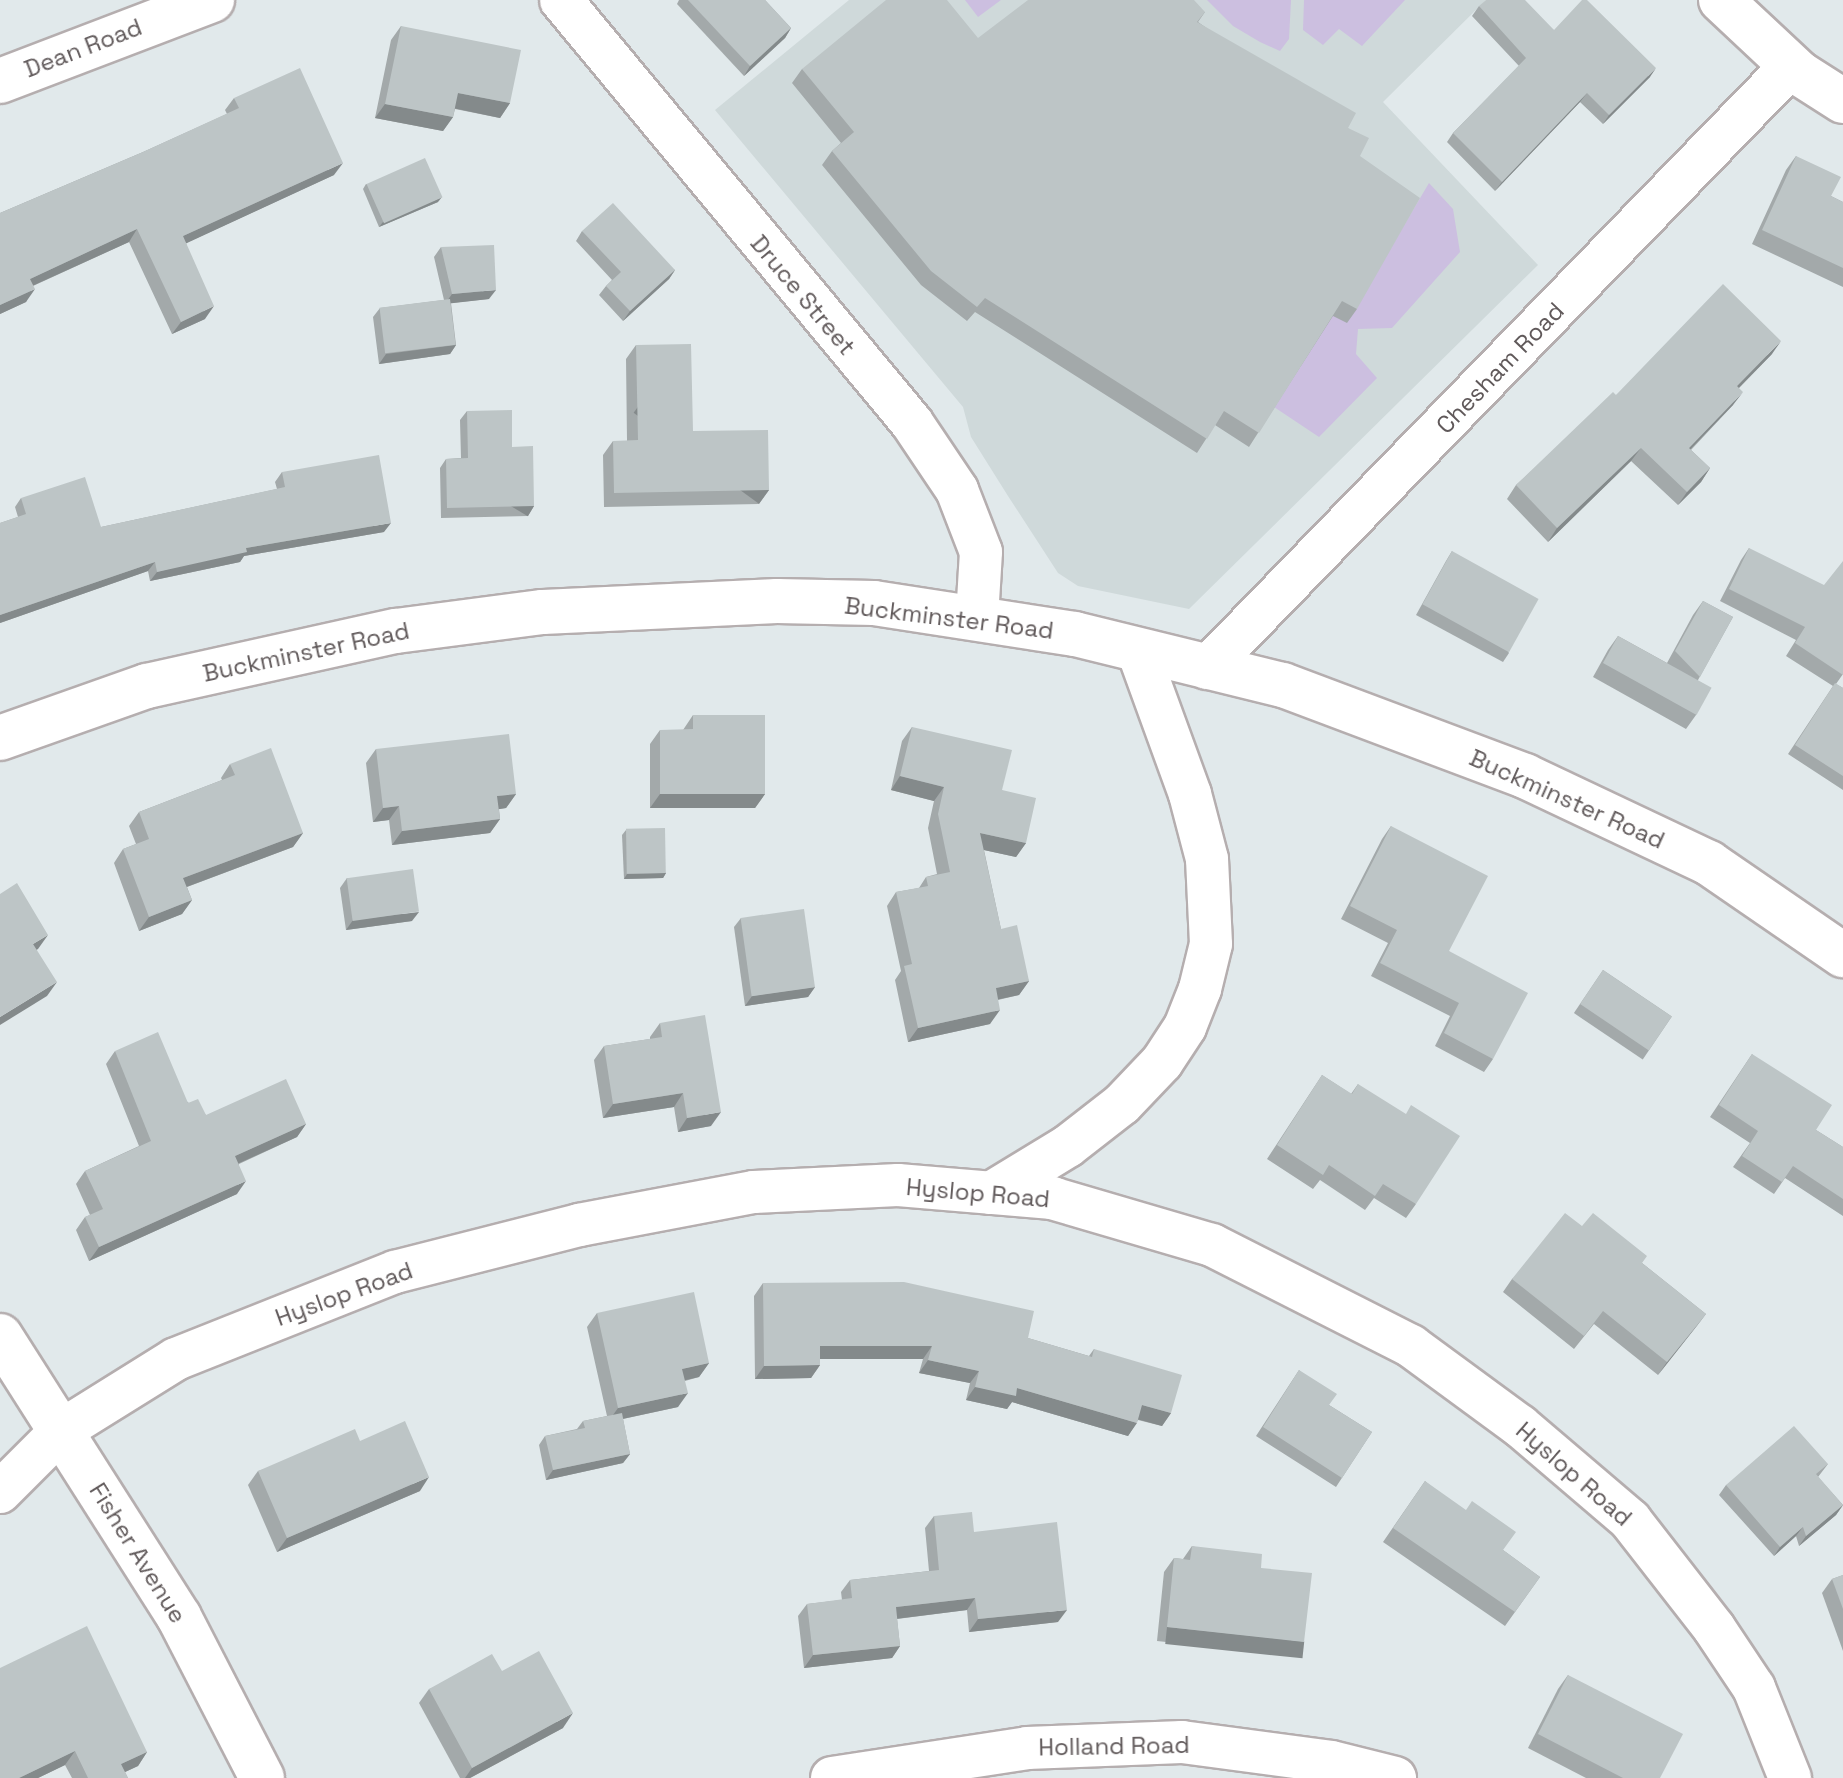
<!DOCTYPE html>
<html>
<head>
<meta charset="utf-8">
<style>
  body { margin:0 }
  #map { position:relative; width:1843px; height:1778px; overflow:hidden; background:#e1e9eb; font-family:"Space Grotesk",sans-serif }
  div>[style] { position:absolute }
  .education>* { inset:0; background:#cfd9da }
  .green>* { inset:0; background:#ccbfe0 }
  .roads { filter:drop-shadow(2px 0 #b5aeaf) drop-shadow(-2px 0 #b5aeaf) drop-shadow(0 2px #b5aeaf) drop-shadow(0 -2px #b5aeaf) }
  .street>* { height:42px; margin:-21px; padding:0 21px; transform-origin:21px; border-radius:21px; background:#fff }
  .secondary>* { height:44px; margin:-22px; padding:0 22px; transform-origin:22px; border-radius:22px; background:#fff }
  .wall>* { inset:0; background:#a3a9aa; transform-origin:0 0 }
  .shaded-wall>* { inset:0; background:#848a8b; transform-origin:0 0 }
  .building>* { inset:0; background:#bdc5c6; transform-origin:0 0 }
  span { translate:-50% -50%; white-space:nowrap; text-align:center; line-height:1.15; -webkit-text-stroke:6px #fff; paint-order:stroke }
  .street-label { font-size:24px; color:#60595a }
</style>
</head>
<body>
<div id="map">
  <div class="education">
    <i style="clip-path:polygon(849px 0,1486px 0,1383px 102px,1538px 265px,1189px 609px,1078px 586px,1058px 573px,1008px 496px,971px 437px,963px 407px,715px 110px)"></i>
  </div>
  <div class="green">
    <i style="clip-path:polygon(965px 0,1001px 0,978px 17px)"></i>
    <i style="clip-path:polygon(1207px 0,1291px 0,1289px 39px,1280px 51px,1260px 42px,1233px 26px)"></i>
    <i style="clip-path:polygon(1304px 0,1405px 0,1362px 46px,1339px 29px,1323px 45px,1303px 30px)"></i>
    <i style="clip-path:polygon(1429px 183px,1453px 209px,1460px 252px,1392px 328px,1358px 329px,1356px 354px,1377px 378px,1319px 437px,1274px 407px,1333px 315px,1347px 322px)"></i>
  </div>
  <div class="roads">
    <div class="street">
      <i style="left:561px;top:0;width:550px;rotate:50.31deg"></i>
      <i style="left:912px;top:423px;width:81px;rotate:56.1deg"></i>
      <i style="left:957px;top:490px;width:66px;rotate:68.8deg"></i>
      <i style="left:981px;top:552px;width:66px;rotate:93.5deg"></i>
      <i style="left:1207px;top:668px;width:839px;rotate:-45.87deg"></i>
      <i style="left:991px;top:1193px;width:90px;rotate:-31.4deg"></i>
      <i style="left:1068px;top:1146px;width:68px;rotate:-37.9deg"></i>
      <i style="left:1122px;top:1104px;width:58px;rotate:-46.4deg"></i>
      <i style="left:1162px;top:1062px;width:42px;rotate:-56.7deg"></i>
      <i style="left:1185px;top:1027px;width:41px;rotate:-68.5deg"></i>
      <i style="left:1200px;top:989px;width:46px;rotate:-76.3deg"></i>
      <i style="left:1211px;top:944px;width:85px;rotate:-92.7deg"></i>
      <i style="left:1207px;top:859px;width:67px;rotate:-104.7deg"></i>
      <i style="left:1190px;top:794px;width:152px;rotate:-110deg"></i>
      <i style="left:0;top:1492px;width:88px;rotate:-45deg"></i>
      <i style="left:62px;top:1430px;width:134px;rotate:-31.9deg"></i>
      <i style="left:176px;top:1359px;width:236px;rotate:-21.7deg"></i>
      <i style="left:395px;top:1272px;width:190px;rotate:-14.3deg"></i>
      <i style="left:579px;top:1225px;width:178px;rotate:-10.7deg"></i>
      <i style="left:754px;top:1192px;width:144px;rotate:-2.8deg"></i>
      <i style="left:898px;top:1185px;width:155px;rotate:4.8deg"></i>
      <i style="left:1052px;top:1198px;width:167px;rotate:16.4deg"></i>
      <i style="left:1212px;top:1245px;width:223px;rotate:26.9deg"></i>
      <i style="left:1411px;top:1346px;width:135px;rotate:36.3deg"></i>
      <i style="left:1520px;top:1426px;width:145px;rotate:40.5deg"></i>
      <i style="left:1630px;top:1520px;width:137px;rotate:52.1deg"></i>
      <i style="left:1714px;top:1628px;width:72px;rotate:56.3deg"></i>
      <i style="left:1754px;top:1688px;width:97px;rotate:68.2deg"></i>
      <i style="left:832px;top:1778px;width:197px;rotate:-8.7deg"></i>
      <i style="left:1027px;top:1748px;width:155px;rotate:-2.2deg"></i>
      <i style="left:1182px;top:1742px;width:150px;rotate:7.6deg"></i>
      <i style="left:1331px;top:1762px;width:66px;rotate:14deg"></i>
    </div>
    <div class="secondary">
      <i style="left:1721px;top:0;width:107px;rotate:43.1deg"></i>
      <i style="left:1799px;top:73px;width:52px;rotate:32.5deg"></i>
      <i style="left:0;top:81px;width:227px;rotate:-20.9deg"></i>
      <i style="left:0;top:738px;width:156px;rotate:-19.5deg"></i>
      <i style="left:147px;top:686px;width:255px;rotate:-12.5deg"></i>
      <i style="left:396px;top:631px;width:148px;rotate:-7.4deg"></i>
      <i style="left:543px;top:612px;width:234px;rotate:-2.7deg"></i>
      <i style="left:777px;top:601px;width:97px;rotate:1.2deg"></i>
      <i style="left:874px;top:603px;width:203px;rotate:8.8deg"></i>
      <i style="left:1075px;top:634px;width:214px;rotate:13.8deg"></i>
      <i style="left:1283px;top:685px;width:259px;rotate:20.6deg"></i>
      <i style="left:1525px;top:776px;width:204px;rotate:25.3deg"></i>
      <i style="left:1709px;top:863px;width:163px;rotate:34.5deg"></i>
      <i style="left:0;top:1336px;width:333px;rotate:57.5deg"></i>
      <i style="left:179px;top:1617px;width:181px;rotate:62.7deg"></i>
    </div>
  </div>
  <div class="wall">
    <i style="clip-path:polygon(679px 0,765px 0,791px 28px,785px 38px,744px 76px,677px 4px)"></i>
    <i style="clip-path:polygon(1479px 6px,1554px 30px,1650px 77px,1603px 124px,1580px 102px,1495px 191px,1447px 142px,1453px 133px,1519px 66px,1472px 16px)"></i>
    <i style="clip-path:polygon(1205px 12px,1198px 22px,1348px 128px,1360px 156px,1357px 309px,1347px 323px,1333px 316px,1249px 447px,1215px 425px,1197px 453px,975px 312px,967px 321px,921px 285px,822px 165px,832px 151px,841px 143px,792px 83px,802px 69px,978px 38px)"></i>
    <i style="clip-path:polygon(401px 26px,510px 103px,500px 118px,455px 109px,453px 117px,443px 131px,375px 118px,391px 40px)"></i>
    <i style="clip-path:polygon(234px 98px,334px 175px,186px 243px,205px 319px,172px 334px,129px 242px,33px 286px,26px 302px,0 314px,0 213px,143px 152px,227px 114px,225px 110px)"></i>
    <i style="clip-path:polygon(1796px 156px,1831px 196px,1843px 202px,1843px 287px,1752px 244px,1786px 170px)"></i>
    <i style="clip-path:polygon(366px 184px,438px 202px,379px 227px,363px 189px)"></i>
    <i style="clip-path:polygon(582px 231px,675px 270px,669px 279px,623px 321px,599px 295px,606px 286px,612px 280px,576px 241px)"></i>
    <i style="clip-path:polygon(441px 247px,489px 299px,451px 303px,456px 345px,450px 354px,379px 364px,373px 317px,380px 308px,444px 300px,434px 257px)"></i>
    <i style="clip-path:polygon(636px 345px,693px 431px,769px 490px,759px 504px,604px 507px,603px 455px,613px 441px,627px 441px,626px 359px)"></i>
    <i style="clip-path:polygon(1772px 354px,1739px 388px,1733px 405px,1691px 450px,1710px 468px,1701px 482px,1678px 505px,1631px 461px,1548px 542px,1507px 499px,1516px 485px,1616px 395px)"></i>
    <i style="clip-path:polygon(467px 411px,512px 447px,534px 506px,528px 516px,441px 518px,440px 468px,446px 459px,461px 458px,460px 420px)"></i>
    <i style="clip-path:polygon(282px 472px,384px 532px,244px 556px,240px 562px,150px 581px,148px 571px,0 623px,0 523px,18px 517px,15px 507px,21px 498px,101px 527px,277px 489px,275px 482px)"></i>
    <i style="clip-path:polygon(1749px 548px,1843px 674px,1836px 684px,1843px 688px,1843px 790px,1788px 754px,1833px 686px,1786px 656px,1796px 640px,1720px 601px,1741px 560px)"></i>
    <i style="clip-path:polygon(1452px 551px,1509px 653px,1503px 662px,1416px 615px,1446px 561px)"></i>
    <i style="clip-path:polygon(1703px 601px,1733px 617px,1698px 680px,1696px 715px,1686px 729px,1593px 677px,1608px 650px,1618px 636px,1667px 663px,1693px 615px)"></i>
    <i style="clip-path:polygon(693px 715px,765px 794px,755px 808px,650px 808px,650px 744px,660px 730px,683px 730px)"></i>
    <i style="clip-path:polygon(912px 727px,1002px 790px,1026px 843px,1016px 857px,984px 850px,1001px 929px,1029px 981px,1019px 995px,998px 1000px,990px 1024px,908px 1042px,895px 980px,901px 971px,887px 906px,896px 892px,919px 888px,926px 877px,937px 874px,928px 828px,934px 801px,891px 790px,902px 741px)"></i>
    <i style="clip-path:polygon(376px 749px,516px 794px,506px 808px,499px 809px,500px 819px,490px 833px,392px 845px,389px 820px,373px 822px,366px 763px)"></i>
    <i style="clip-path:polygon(230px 764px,303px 833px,293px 847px,187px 887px,192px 900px,182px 914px,139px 931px,114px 863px,123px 849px,136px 844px,129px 826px,139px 812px,222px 780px,221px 778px)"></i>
    <i style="clip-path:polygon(1391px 826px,1449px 951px,1493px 1059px,1484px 1072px,1435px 1046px,1450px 1016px,1371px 976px,1388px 943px,1341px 919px,1382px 839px)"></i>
    <i style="clip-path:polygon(626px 830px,666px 873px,663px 878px,624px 879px,622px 835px)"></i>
    <i style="clip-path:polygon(347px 878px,412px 921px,346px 930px,340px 888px)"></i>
    <i style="clip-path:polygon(741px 918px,815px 987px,808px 997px,745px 1006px,734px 927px)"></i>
    <i style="left:1603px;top:970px;width:83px;height:52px;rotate:34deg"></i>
    <i style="clip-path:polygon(660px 1023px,711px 1126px,678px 1132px,674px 1107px,603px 1118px,594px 1060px,604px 1046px,650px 1039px,650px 1037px)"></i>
    <i style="clip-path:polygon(115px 1051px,206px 1115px,306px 1124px,297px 1137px,239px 1164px,237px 1194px,89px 1261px,76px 1230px,85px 1217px,90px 1215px,76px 1184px,85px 1171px,139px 1146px,106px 1064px)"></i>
    <i style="clip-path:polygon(1752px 1054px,1816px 1130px,1843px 1147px,1843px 1216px,1785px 1178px,1774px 1194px,1733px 1167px,1750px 1143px,1710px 1117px)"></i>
    <i style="clip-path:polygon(1322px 1075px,1351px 1094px,1358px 1084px,1416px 1204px,1406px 1218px,1374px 1198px,1365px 1210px,1320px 1180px,1313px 1189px,1267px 1159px)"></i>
    <i style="clip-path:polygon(1582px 1226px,1642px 1263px,1706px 1314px,1658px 1375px,1594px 1324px,1574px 1349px,1503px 1292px,1512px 1279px)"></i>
    <i style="clip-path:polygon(763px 1283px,1028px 1338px,1089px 1356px,1094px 1349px,1171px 1413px,1162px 1426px,1138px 1420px,1128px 1436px,1012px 1402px,1007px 1409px,966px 1400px,970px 1383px,919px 1373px,923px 1359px,820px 1359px,820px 1365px,811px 1378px,755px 1379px,754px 1296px)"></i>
    <i style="clip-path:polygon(597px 1313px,709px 1363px,699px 1377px,685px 1381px,678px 1407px,623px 1419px,630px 1454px,623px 1463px,546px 1480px,539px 1445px,545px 1436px,577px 1429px,583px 1421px,607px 1416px,587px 1327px)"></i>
    <i style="clip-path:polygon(1299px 1370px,1329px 1405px,1372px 1432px,1336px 1487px,1256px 1436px)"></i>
    <i style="clip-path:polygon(360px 1441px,420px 1491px,277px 1552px,248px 1485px,258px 1471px)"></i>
    <i style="clip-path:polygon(1828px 1464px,1818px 1477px,1843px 1505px,1836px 1515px,1799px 1546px,1796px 1536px,1774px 1556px,1719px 1495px,1726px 1485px)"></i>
    <i style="clip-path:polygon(1425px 1481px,1503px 1550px,1540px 1577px,1505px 1626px,1383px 1542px)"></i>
    <i style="clip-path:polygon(934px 1516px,974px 1532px,1058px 1622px,969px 1632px,967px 1610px,897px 1619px,900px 1646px,892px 1658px,804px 1668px,798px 1616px,807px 1604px,842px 1600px,841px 1592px,850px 1580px,929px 1571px,925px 1528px)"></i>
    <i style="clip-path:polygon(1192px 1546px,1261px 1568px,1294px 1656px,1157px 1641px,1164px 1572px,1174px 1558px,1183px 1559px)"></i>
    <i style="clip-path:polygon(1843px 1575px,1843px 1651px,1822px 1593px,1832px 1579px)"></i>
    <i style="clip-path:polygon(0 1668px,147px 1752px,138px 1766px,125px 1772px,128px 1778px,72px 1778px,65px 1765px,38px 1778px,0 1778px)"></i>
    <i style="clip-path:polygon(502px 1671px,563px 1728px,470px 1778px,460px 1778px,419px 1703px,429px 1689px)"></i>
    <i style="clip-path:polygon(1568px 1675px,1660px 1778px,1586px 1778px,1528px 1748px,1558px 1689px)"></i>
  </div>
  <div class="shaded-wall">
    <i style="clip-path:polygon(791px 28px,785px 38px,744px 76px,750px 66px)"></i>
    <i style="clip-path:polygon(1656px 68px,1650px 77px,1603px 124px,1609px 115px)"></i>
    <i style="clip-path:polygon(458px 93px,510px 103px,500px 118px,448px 107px)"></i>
    <i style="clip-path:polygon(1587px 93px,1580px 102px,1495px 191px,1502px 182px)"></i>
    <i style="clip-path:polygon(385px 104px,453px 117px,443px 131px,375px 118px)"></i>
    <i style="clip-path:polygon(343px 163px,334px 175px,174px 249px,183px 236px)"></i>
    <i style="clip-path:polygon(442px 197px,438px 202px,379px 227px,383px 222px)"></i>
    <i style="clip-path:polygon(137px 229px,129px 242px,21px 291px,30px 279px)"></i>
    <i style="clip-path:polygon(675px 270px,669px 279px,623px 321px,630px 311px)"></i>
    <i style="clip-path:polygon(35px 289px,26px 302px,0 314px,0 305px)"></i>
    <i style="clip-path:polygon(496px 290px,489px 299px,445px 304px,452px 294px)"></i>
    <i style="clip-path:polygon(214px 306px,205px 319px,172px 334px,181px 322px)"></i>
    <i style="clip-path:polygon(1781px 341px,1772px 354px,1727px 400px,1737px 386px)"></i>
    <i style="clip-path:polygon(456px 345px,450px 354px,379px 364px,386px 354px)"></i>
    <i style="clip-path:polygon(1743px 392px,1733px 405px,1679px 461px,1689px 448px)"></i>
    <i style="clip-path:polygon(1641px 448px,1631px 461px,1548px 542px,1557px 528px)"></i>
    <i style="clip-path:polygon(1710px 468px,1701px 482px,1678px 505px,1687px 492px)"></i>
    <i style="left:769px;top:490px;width:17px;height:155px;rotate:126deg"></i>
    <i style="left:534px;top:506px;width:12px;height:87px;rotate:121deg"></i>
    <i style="clip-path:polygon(391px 523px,384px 532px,244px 556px,240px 562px,150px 581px,157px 572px,246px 548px)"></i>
    <i style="clip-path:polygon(155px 562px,148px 571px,0 623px,0 615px)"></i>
    <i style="clip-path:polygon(900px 776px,944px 787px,934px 801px,891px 790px)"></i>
    <i style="clip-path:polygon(516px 794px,506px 808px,487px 811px,497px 796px)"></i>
    <i style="clip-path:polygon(660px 794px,765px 794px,755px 808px,650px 808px)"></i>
    <i style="clip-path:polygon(399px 806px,389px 820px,373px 822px,383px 808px)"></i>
    <i style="clip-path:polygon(500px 819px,490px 833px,392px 845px,402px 831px)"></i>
    <i style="clip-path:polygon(303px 833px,293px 847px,173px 892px,183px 878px)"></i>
    <i style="clip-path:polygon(980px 833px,1026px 843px,1016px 857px,970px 847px)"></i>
    <i style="clip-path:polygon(666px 873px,663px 878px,624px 879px,627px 874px)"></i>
    <i style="clip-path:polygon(192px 900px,182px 914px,139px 931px,149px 917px)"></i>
    <i style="clip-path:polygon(419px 912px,412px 921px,346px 930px,353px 920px)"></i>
    <i style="clip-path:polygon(48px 935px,38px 949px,23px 958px,33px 944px)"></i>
    <i style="clip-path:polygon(1029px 981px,1019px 995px,986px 1002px,996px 988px)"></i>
    <i style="clip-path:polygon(57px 982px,47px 996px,0 1025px,0 1017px)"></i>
    <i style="clip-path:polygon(815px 987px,808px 997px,745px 1006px,752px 996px)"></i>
    <i style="clip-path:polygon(1000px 1010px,990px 1024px,908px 1042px,918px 1028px)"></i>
    <i style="clip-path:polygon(683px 1093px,674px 1107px,603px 1118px,613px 1104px)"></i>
    <i style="clip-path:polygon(721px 1112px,711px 1126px,678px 1132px,687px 1118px)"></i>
    <i style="clip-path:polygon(306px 1124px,297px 1137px,226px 1169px,235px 1156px)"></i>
    <i style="clip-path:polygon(246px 1181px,237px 1194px,89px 1261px,99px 1247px)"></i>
    <i style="clip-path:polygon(1706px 1314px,1696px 1327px,1658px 1375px,1667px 1362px)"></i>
    <i style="clip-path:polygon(820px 1346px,932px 1346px,923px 1359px,811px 1359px)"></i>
    <i style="clip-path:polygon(928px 1360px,979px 1371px,970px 1383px,919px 1373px)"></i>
    <i style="clip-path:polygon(709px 1363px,699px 1377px,673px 1383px,682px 1369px)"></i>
    <i style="clip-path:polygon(820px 1365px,811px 1378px,755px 1379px,764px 1366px)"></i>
    <i style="clip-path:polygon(975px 1387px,1017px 1388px,1137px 1423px,1128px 1436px,1012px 1402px,1007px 1409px,966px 1400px)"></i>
    <i style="clip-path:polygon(688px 1393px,678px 1407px,608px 1422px,618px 1408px)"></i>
    <i style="clip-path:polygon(1142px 1405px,1171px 1413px,1162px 1426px,1133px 1418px)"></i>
    <i style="clip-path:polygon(630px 1454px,623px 1463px,546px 1480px,553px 1470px)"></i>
    <i style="clip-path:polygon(429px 1477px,420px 1491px,277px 1552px,287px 1538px)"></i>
    <i style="clip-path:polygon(1843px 1505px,1836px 1515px,1799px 1546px,1806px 1536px)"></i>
    <i style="clip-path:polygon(1803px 1527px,1796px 1536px,1774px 1556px,1780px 1547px)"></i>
    <i style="clip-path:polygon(975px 1598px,967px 1610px,887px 1620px,896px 1607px)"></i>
    <i style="clip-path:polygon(1067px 1610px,1058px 1622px,969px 1632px,978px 1619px)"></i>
    <i style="left:1167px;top:1627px;width:138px;height:17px;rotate:6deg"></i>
    <i style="clip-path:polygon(900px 1646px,892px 1658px,804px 1668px,813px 1655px)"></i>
    <i style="clip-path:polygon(573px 1713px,563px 1728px,470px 1778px,465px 1778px,472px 1768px)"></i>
    <i style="clip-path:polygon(75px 1751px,65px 1765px,38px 1778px,19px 1778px)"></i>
    <i style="clip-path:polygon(147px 1752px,138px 1766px,112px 1778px,121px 1764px)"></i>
  </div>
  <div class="building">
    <i style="clip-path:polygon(688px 0,765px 0,791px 28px,750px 66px)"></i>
    <i style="clip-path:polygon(886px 0,947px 0,978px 38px,1028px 0,1194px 0,1205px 12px,1197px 22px,1356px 113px,1348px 128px,1369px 138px,1360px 156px,1420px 198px,1357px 309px,1342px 301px,1259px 433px,1224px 411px,1207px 439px,985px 298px,977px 307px,931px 271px,832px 151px,854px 132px,802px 69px)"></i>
    <i style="clip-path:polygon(1486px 0,1525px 0,1554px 30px,1582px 0,1587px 0,1656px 68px,1609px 115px,1587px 93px,1502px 182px,1453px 133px,1526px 58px,1479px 6px)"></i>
    <i style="clip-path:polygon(401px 26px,521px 50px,510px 103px,458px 93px,453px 117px,385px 104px)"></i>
    <i style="clip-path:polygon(300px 68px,343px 163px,183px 236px,214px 306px,181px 322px,137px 229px,30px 279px,35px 289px,0 305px,0 213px,143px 152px,239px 108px,234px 98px)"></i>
    <i style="clip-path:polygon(1796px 156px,1841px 177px,1831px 196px,1843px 202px,1843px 268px,1762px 230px)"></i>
    <i style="left:425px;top:158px;width:43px;height:64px;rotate:66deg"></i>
    <i style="clip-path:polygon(613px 203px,675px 270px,630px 311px,606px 286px,621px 272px,582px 231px)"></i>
    <i style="clip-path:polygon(494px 245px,496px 290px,452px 294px,441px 247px)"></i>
    <i style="clip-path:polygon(1723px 284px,1781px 341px,1737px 386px,1743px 392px,1689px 448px,1710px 468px,1687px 492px,1641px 448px,1557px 528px,1516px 485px,1613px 392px,1616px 395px)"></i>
    <i style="left:450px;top:299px;width:46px;height:71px;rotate:83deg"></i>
    <i style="clip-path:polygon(691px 344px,693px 431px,768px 430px,769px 490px,614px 493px,613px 441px,638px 440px,636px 345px)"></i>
    <i style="clip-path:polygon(512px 410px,512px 447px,533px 446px,534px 506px,447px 508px,446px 459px,468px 458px,467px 411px)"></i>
    <i style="clip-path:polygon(379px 455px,391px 523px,246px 548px,247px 552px,157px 572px,155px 562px,0 615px,0 523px,26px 514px,21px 498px,85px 477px,101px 527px,285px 487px,282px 472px)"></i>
    <i style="clip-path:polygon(1749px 548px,1824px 585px,1843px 561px,1843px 675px,1795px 643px,1805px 627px,1729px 589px)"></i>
    <i style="left:1452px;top:551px;width:99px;height:61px;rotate:29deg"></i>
    <i style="clip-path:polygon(1703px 601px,1733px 617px,1700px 677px,1675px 651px)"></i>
    <i style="left:1618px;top:636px;width:107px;height:31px;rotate:29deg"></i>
    <i style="clip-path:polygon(1835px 683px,1843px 688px,1843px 776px,1795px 745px)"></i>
    <i style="clip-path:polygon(693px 715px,765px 715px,765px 794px,660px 794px,660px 730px,693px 729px)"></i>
    <i style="clip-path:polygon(912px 727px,1012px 750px,1002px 790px,1036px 798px,1026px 843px,980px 833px,1001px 929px,1017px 925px,1029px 981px,996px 988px,1000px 1010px,918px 1028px,904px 966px,912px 964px,896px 892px,928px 886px,926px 877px,950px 872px,938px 814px,944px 787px,900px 776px)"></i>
    <i style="clip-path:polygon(509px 734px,516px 794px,497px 796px,500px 819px,402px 831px,399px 806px,383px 808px,376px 749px)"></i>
    <i style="clip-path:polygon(271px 748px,303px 833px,183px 878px,192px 900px,149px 917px,123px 849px,149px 839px,139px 812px,235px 775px,230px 764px)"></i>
    <i style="clip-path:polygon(1391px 826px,1488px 876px,1449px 951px,1528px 993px,1493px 1059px,1444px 1033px,1459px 1003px,1380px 963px,1397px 930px,1350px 906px)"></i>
    <i style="left:665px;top:828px;width:45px;height:39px;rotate:89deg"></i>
    <i style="left:413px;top:869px;width:43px;height:67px;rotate:82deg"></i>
    <i style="clip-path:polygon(17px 883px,48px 935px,33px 944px,57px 982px,0 1017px,0 894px)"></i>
    <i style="left:804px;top:909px;width:79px;height:64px;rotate:82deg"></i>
    <i style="left:1603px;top:970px;width:83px;height:41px;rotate:34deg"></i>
    <i style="clip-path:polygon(705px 1015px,721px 1112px,687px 1118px,683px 1093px,613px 1104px,604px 1046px,662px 1037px,660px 1023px)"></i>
    <i style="clip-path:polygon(158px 1032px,188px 1103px,198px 1099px,206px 1115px,286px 1079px,306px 1124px,235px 1156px,246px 1181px,99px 1247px,85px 1217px,103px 1209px,85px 1171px,151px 1141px,115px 1051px)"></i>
    <i style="clip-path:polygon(1752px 1054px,1832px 1105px,1816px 1130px,1843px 1147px,1843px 1199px,1793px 1166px,1782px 1182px,1742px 1156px,1758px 1131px,1719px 1105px)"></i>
    <i style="clip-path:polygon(1322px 1075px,1352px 1094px,1358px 1084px,1406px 1114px,1411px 1105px,1460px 1136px,1416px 1204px,1383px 1184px,1375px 1196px,1329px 1165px,1323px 1175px,1277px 1145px)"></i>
    <i style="clip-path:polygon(1565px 1213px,1582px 1226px,1593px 1213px,1647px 1256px,1642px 1263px,1706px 1314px,1667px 1362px,1603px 1311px,1584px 1336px,1512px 1279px)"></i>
    <i style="clip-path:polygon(904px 1282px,1034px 1311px,1028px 1338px,1092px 1357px,1094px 1349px,1182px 1375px,1171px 1413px,1142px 1405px,1137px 1423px,1017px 1388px,1016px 1396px,975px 1387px,979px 1371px,928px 1360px,932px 1346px,820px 1346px,820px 1365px,764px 1366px,763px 1283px)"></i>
    <i style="clip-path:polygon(694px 1292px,709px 1363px,682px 1369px,688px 1393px,618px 1408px,597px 1313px)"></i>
    <i style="clip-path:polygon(1299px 1370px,1337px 1394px,1329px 1405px,1372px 1432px,1342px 1478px,1263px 1427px)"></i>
    <i style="clip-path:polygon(622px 1413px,630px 1454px,553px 1470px,545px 1436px,585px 1428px,583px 1421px)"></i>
    <i style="clip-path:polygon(405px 1421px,429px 1477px,287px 1538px,258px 1471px,355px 1429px,360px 1441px)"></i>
    <i style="clip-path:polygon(1794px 1426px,1828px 1464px,1816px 1474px,1843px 1505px,1806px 1536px,1803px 1527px,1780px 1547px,1726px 1485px)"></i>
    <i style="clip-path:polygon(1425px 1481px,1466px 1510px,1472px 1501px,1516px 1532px,1503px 1550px,1540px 1577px,1515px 1612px,1393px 1528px)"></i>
    <i style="clip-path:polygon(972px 1512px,974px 1532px,1057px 1522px,1067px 1610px,978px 1619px,975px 1598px,896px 1607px,900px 1646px,813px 1655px,807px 1604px,852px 1598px,850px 1580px,939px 1570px,934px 1516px)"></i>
    <i style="clip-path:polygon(1192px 1546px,1262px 1554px,1261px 1568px,1312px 1573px,1304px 1642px,1167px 1627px,1174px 1558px,1190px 1560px)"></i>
    <i style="clip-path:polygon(1843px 1575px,1843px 1609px,1832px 1579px)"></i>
    <i style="clip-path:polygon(87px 1626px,147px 1752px,121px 1764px,128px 1778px,88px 1778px,75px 1751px,19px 1778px,0 1778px,0 1668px)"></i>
    <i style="clip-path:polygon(539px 1651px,573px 1713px,472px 1768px,429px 1689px,492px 1654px,502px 1671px)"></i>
    <i style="clip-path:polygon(1568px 1675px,1683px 1734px,1660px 1778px,1623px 1778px,1538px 1734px)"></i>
  </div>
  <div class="street-label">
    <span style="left:83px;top:48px;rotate:-21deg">Dean Road</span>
    <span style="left:803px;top:295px;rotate:50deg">Druce Street</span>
    <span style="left:1500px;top:368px;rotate:-46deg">Chesham Road</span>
    <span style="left:949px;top:618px;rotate:7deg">Buckminster Road</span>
    <span style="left:306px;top:652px;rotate:-12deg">Buckminster Road</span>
    <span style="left:1567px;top:799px;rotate:24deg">Buckminster Road</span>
    <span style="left:978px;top:1193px;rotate:5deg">Hyslop Road</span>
    <span style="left:344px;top:1294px;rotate:-20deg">Hyslop Road</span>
    <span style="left:1574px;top:1474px;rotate:41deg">Hyslop Road</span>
    <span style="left:138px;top:1553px;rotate:58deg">Fisher Avenue</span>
    <span style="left:1114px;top:1746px;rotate:-1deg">Holland Road</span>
  </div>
</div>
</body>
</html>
